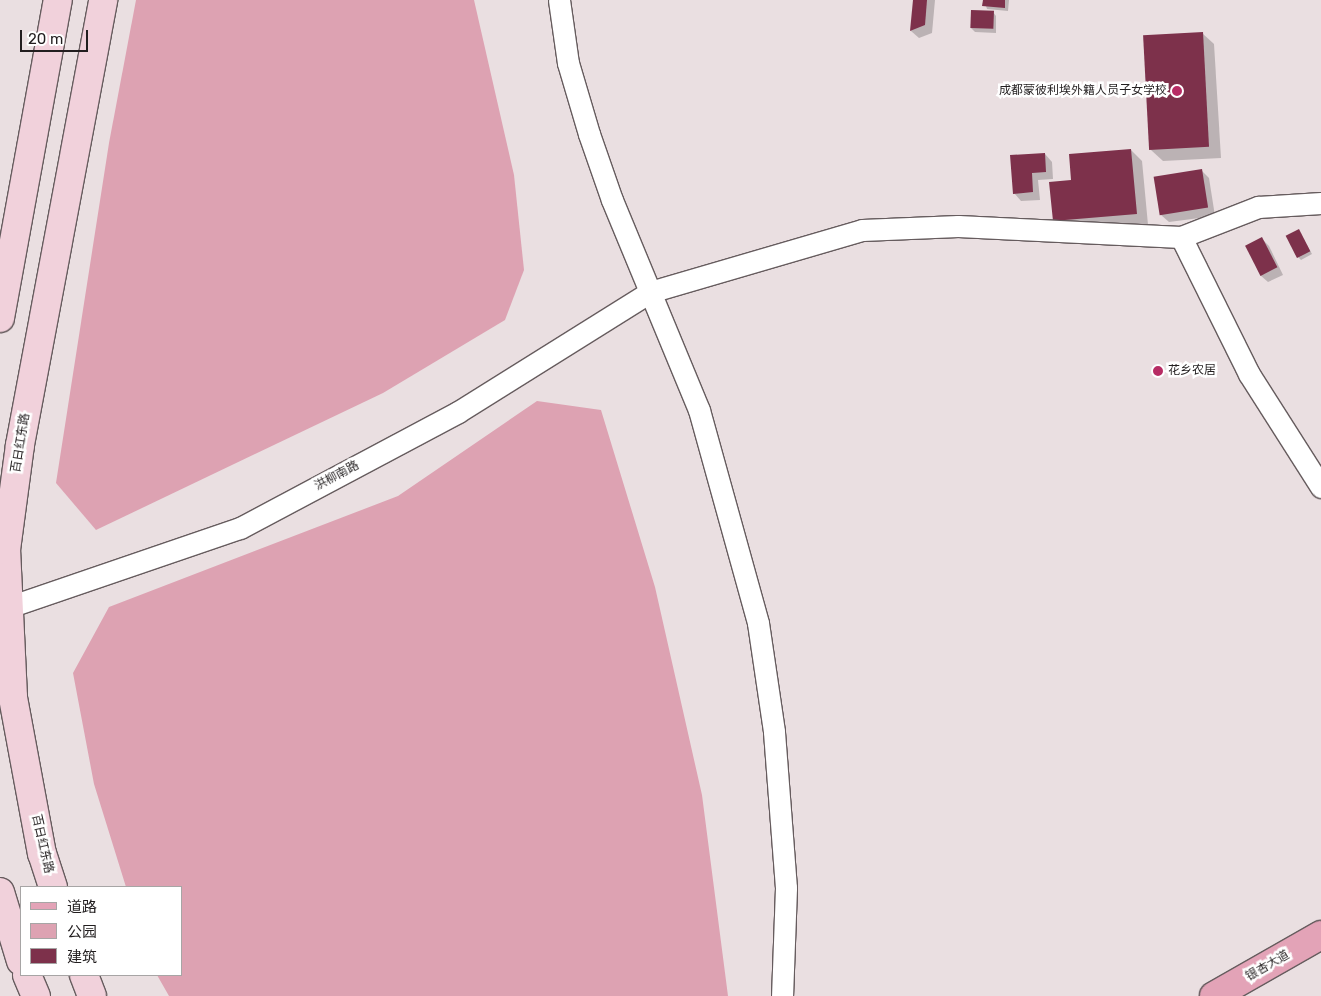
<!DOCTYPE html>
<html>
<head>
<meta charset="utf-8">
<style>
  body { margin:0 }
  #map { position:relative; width:1321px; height:996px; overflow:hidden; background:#eadfe1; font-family:Rubik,"Noto Sans SC",sans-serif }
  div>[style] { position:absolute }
  .green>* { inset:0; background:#dda2b2 }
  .shadow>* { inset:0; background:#0003 }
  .building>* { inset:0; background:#7d314b; transform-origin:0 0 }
  .roads { filter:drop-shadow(1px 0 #665c5e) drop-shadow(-1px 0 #665c5e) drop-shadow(0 1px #665c5e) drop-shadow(0 -1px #665c5e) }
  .street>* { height:21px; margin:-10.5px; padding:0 10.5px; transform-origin:10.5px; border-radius:10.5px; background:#fff }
  .secondary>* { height:28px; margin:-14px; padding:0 14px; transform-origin:14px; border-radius:14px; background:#f1d1db }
  .primary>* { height:28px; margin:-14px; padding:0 14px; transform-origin:14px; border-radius:14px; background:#e3a3b7 }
  .dots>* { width:14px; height:14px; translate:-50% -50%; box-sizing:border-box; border:2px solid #fff; border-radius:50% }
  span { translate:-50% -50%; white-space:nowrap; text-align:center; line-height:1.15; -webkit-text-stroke:5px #fff; paint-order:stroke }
  .poi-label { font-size:12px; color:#221e1f }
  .right { translate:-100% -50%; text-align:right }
  .left { translate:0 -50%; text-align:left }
  .street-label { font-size:12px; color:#221e1f }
  .legend { position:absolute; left:20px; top:886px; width:162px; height:90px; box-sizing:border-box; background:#fff; border:1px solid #a7a5a5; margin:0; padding:6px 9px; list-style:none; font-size:15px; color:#221e1f }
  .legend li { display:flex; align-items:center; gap:10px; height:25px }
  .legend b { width:25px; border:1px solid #a7a5a5 }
  .scale { position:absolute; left:20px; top:30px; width:68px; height:22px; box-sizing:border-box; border:2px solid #221e1f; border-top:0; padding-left:6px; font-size:15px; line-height:18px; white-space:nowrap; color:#221e1f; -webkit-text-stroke:4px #fff; paint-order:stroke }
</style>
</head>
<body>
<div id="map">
  <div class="green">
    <i style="clip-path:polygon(136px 0,474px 0,514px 175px,524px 270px,505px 320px,383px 393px,96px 530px,56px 483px,109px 143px)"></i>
    <i style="clip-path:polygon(537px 401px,601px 410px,655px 587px,702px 795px,728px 996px,169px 996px,157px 975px,181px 975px,181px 887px,126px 887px,94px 784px,73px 673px,109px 607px,398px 496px)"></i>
  </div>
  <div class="shadow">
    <i style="clip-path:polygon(914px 0,935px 0,932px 33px,919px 38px,911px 31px)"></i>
    <i style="clip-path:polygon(984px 0,1009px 0,1008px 11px,987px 9px)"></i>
    <i style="clip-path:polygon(993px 12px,996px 16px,996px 33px,975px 32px,971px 28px)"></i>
    <i style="clip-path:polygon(1202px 33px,1214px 44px,1221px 158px,1163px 161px,1151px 150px,1144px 36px)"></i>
    <i style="clip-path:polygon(1131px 150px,1142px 161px,1148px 225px,1054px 221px,1072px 181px)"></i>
    <i style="clip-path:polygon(1045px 154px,1052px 162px,1053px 179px,1038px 180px,1040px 200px,1021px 201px,1014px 193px)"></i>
    <i style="clip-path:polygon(1201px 170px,1209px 178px,1215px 216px,1169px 222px,1161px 215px,1155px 178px)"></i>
    <i style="clip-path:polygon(1299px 231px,1312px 254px,1301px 260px,1297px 256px)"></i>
    <i style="clip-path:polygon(1262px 239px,1269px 246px,1283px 275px,1268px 282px,1260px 275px,1247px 246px)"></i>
  </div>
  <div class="building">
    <i style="clip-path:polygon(913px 0,927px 0,925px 25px,910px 31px)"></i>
    <i style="clip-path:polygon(983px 0,1005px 0,1005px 8px,982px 6px)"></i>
    <i style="left:971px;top:10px;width:23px;height:18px;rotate:2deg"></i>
    <i style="left:1203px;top:32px;width:115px;height:60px;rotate:87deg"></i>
    <i style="clip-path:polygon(1131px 149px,1137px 214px,1053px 221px,1049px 182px,1071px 180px,1069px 154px)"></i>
    <i style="clip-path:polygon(1045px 153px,1046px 172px,1032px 173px,1033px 192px,1013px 194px,1010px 155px)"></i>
    <i style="left:1202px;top:169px;width:39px;height:49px;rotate:81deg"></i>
    <i style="left:1299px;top:229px;width:25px;height:15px;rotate:63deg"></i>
    <i style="left:1262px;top:237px;width:34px;height:19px;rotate:63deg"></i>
  </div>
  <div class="roads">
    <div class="street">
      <i style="left:559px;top:0;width:64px;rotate:81.9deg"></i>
      <i style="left:568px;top:63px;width:74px;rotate:73.5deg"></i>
      <i style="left:589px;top:134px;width:70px;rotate:70.8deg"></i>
      <i style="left:612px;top:200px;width:227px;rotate:67.5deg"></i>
      <i style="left:699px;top:410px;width:221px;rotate:74.5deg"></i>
      <i style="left:758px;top:623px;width:110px;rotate:81.6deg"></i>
      <i style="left:774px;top:732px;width:156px;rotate:85.6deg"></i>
      <i style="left:786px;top:888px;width:108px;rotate:92.1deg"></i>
      <i style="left:1181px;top:237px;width:153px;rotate:63.6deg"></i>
      <i style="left:1249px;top:374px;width:134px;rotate:57.5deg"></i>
      <i style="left:0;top:610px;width:254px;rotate:-18.9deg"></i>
      <i style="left:240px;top:528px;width:247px;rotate:-28deg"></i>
      <i style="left:458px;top:412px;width:226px;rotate:-32deg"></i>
      <i style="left:650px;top:292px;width:221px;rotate:-16.3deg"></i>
      <i style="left:862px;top:230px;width:96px;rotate:-2.4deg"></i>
      <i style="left:958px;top:226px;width:223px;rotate:2.8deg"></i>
      <i style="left:1181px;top:237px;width:83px;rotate:-21.3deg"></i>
      <i style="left:1258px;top:207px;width:63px;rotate:-3.6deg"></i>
    </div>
    <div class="secondary">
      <i style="left:0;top:318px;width:323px;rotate:-79.7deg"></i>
      <i style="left:53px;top:887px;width:35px;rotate:-108deg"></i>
      <i style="left:42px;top:854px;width:160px;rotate:-100.5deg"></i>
      <i style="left:13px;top:697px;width:147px;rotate:-92.7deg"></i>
      <i style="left:6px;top:550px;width:106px;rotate:-82.4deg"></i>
      <i style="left:20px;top:445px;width:453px;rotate:-79.4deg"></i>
      <i style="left:0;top:892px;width:72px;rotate:73.1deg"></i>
      <i style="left:27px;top:975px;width:23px;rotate:67deg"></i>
      <i style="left:84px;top:975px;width:22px;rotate:69deg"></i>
    </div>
    <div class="primary">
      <i style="left:1214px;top:996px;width:123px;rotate:-29.7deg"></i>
    </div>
  </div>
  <div class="dots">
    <i style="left:1177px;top:91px;background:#b72c64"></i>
    <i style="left:1158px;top:371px;background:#b72c64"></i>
  </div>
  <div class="poi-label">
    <span class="right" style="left:1167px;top:91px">成都蒙彼利埃外籍人员子女学校</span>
    <span class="left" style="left:1168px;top:371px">花乡农居</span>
  </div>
  <div class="street-label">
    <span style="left:21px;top:443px;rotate:-81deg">百日红东路</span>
    <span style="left:337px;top:476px;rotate:-28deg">洪柳南路</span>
    <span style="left:42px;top:844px;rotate:77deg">百日红东路</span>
    <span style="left:1268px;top:966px;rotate:-30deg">银杏大道</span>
  </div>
  <ul class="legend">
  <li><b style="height:6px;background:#e3a3b7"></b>道路</li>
  <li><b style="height:14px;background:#dda2b2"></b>公园</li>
  <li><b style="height:14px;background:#7d314b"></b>建筑</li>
  </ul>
  <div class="scale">20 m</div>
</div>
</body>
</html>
